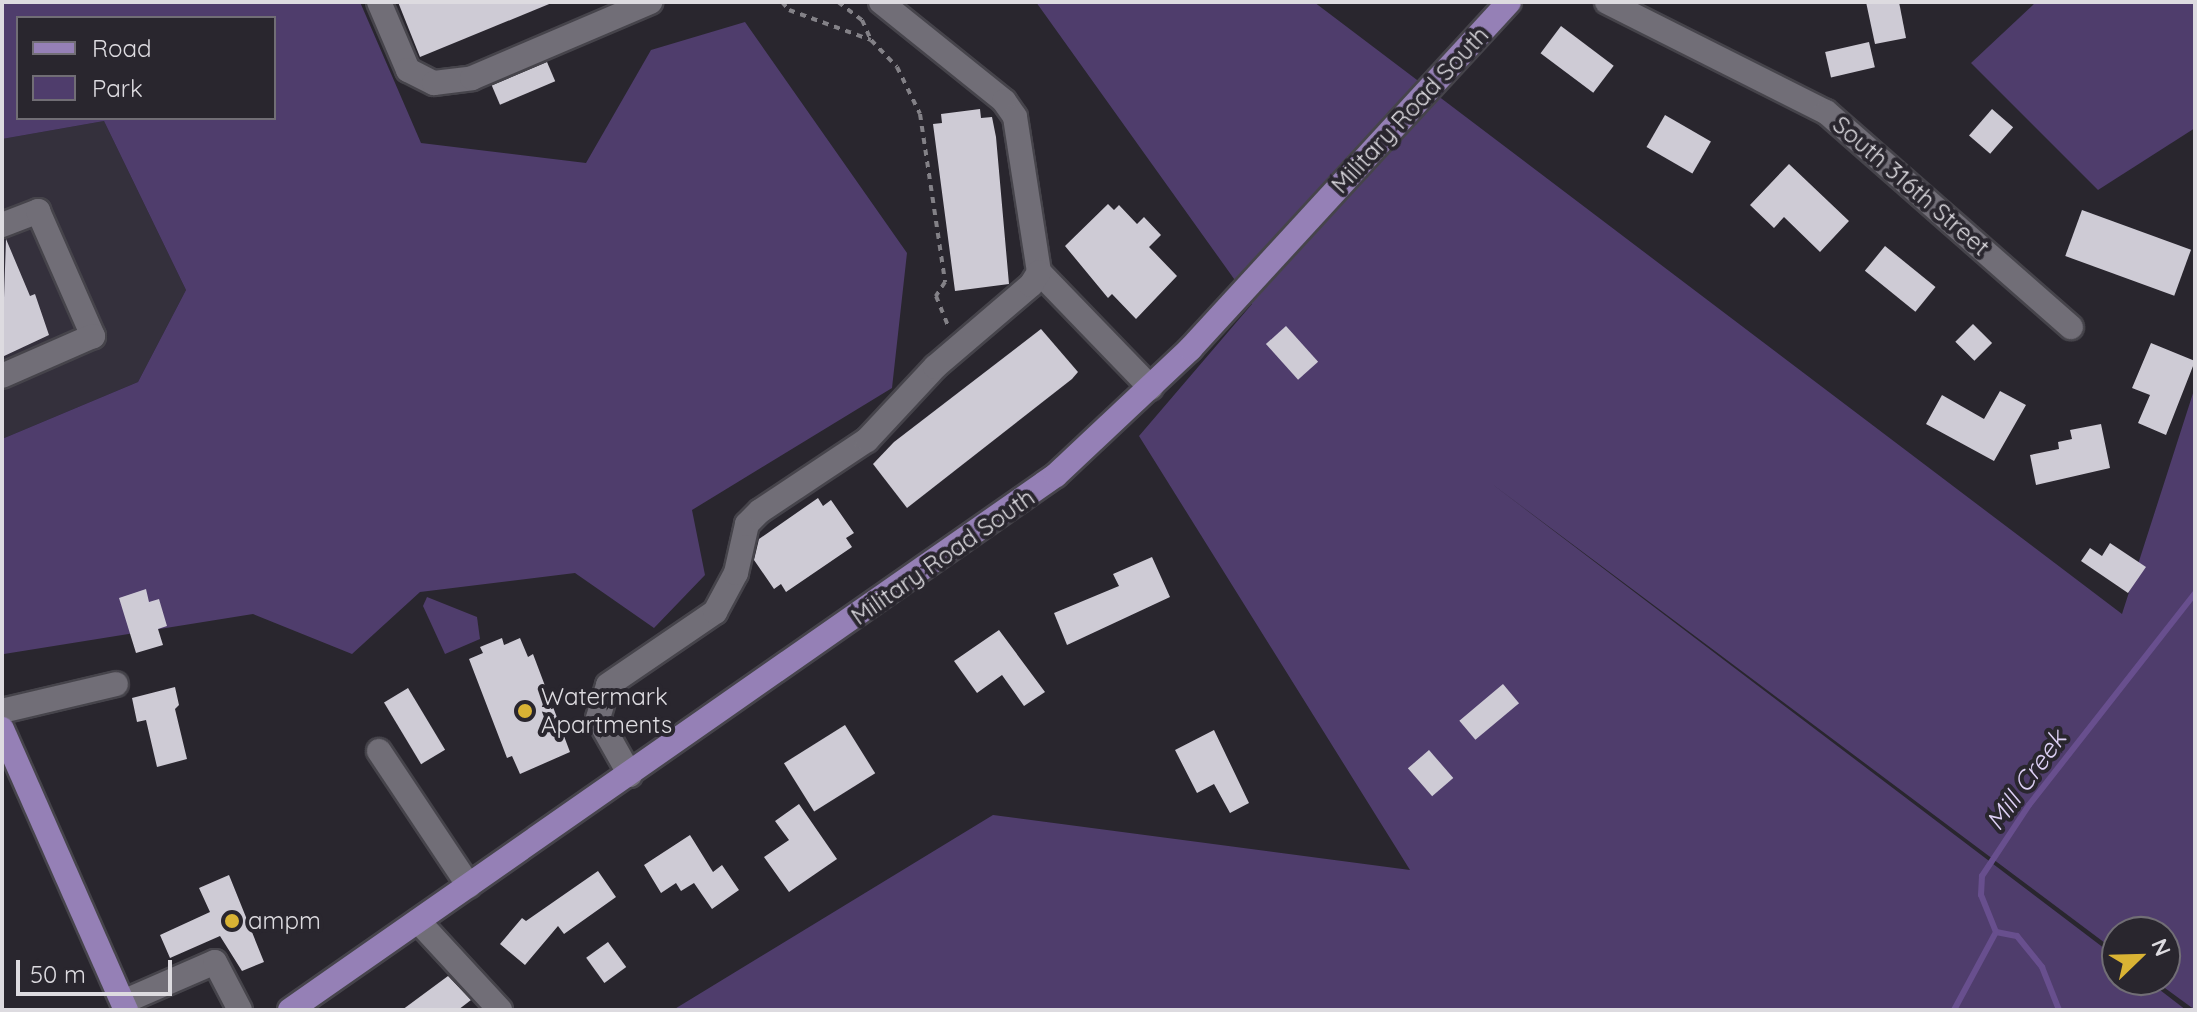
<!DOCTYPE html>
<html>
<head>
<meta charset="utf-8">
<style>
  body { margin:0 }
  #map { position:relative; width:2197px; height:1012px; overflow:hidden; background:#29262e; font-family:Quicksand,sans-serif }
  div>[style] { position:absolute }
  .built>* { inset:0; background:#34303c }
  .green>* { inset:0; background:#4f3d6c }
  .stream>* { height:6px; margin:-3px; padding:0 3px; transform-origin:3px; border-radius:3px; background:#684f8e }
  .building>* { inset:0; background:#cecbd5; transform-origin:0 0 }
  .path>* { height:4px; margin-top:-2px; transform-origin:0; background:repeating-linear-gradient(90deg,#838187 0 6px,transparent 0 12px) }
  .roads { filter:drop-shadow(2px 0 #46444b) drop-shadow(-2px 0 #46444b) drop-shadow(0 2px #46444b) drop-shadow(0 -2px #46444b) }
  .minor>* { height:24px; margin:-12px; padding:0 12px; transform-origin:12px; border-radius:12px; background:#716e77 }
  .major>* { height:24px; margin:-12px; padding:0 12px; transform-origin:12px; border-radius:12px; background:#9580b6 }
  .dots>* { width:22px; height:22px; translate:-50% -50%; box-sizing:border-box; border:4px solid #29262e; border-radius:50% }
  span { translate:-50% -50%; white-space:nowrap; text-align:center; line-height:1.15; -webkit-text-stroke:8px #29262e; paint-order:stroke }
  .street-label { font-size:24px; color:#dddbe0 }
  .poi-label { font-size:24px; color:#dddbe0 }
  .left { translate:0 -50%; text-align:left }
  .water-label { font-size:26px; color:#ddd0f5; font-style:italic }
  .frame { position:absolute; inset:0; border:4px solid #dddbe0; pointer-events:none }
  .legend { position:absolute; left:16px; top:16px; width:260px; height:104px; box-sizing:border-box; background:#29262e; border:2px solid #716e75; margin:0; padding:10px 14px; list-style:none; font-size:24px; color:#dddbe0 }
  .legend li { display:flex; align-items:center; gap:16px; height:40px }
  .legend b { width:40px; border:2px solid #716e75 }
  .north { position:absolute; left:2101px; top:916px; width:80px; height:80px; box-sizing:border-box; background:#29262e; border:2px solid #716e75; border-radius:50%; rotate:67deg; font-size:22px; font-weight:700; line-height:32px; text-align:center; color:#dddbe0 }
  .north::after { content:''; display:block; margin:auto; width:28px; height:36px; background:#d9b334; clip-path:polygon(50% 0,100% 100%,50% 72%,0 100%) }
  .scale { position:absolute; left:16px; top:960px; width:156px; height:36px; box-sizing:border-box; border:4px solid #dddbe0; border-top:0; padding-left:10px; font-size:24px; line-height:28px; white-space:nowrap; color:#dddbe0; -webkit-text-stroke:6px #29262e; paint-order:stroke }
</style>
</head>
<body>
<div id="map">
  <div class="built">
    <i style="clip-path:polygon(104px 121px,186px 290px,138px 382px,2px 439px,2px 139px)"></i>
  </div>
  <div class="green">
    <i style="clip-path:polygon(evenodd,2px 2px,360px 2px,421px 143px,586px 163px,651px 50px,745px 22px,907px 253px,892px 388px,692px 510px,705px 575px,654px 628px,575px 573px,420px 592px,352px 654px,253px 614px,4px 654px,2px 439px,138px 382px,186px 290px,104px 121px,2px 139px,2px 2px,18px 18px,274px 18px,274px 118px,18px 118px,18px 18px)"></i>
    <i style="clip-path:polygon(1036px 2px,1314px 2px,2122px 614px,2195px 387px,2195px 1010px,2154px 980px,2165px 980px,2165px 932px,2117px 932px,2117px 952px,1488px 481px,2117px 958px,2117px 980px,2147px 980px,2186px 1010px,673px 1010px,993px 815px,1410px 870px,1139px 436px,1252px 304px)"></i>
    <i style="clip-path:polygon(2036px 2px,2195px 2px,2195px 128px,2098px 190px,1971px 63px)"></i>
    <i style="clip-path:polygon(427px 597px,477px 617px,480px 639px,445px 654px,423px 606px)"></i>
  </div>
  <div class="stream">
    <i style="left:1996px;top:932px;width:21px;rotate:11deg"></i>
    <i style="left:2017px;top:936px;width:40px;rotate:51deg"></i>
    <i style="left:2042px;top:967px;width:46px;rotate:68.4deg"></i>
    <i style="left:1954px;top:1010px;width:89px;rotate:-61.7deg"></i>
    <i style="left:1996px;top:932px;width:40px;rotate:-112deg"></i>
    <i style="left:1981px;top:895px;width:19px;rotate:-87deg"></i>
    <i style="left:1982px;top:876px;width:85px;rotate:-56.5deg"></i>
    <i style="left:2029px;top:805px;width:269px;rotate:-51.9deg"></i>
  </div>
  <div class="building">
    <i style="clip-path:polygon(398px 2px,554px 2px,420px 57px)"></i>
    <i style="clip-path:polygon(1866px 2px,1899px 2px,1906px 38px,1875px 44px)"></i>
    <i style="left:1561px;top:26px;width:66px;height:34px;rotate:37deg"></i>
    <i style="left:1869px;top:42px;width:26px;height:45px;rotate:77deg"></i>
    <i style="left:547px;top:62px;width:21px;height:60px;rotate:67deg"></i>
    <i style="clip-path:polygon(980px 109px,981px 118px,992px 117px,996px 137px,1009px 284px,955px 291px,933px 124px,942px 123px,941px 114px)"></i>
    <i style="left:1992px;top:109px;width:28px;height:35px;rotate:41deg"></i>
    <i style="left:1665px;top:115px;width:53px;height:37px;rotate:30deg"></i>
    <i style="clip-path:polygon(1789px 164px,1849px 221px,1820px 252px,1784px 217px,1774px 228px,1750px 205px)"></i>
    <i style="clip-path:polygon(1108px 204px,1114px 210px,1119px 205px,1137px 224px,1144px 217px,1161px 235px,1149px 247px,1177px 276px,1136px 319px,1112px 294px,1108px 298px,1065px 246px)"></i>
    <i style="left:2082px;top:210px;width:116px;height:49px;rotate:20deg"></i>
    <i style="clip-path:polygon(6px 239px,30px 296px,35px 294px,49px 335px,2px 357px)"></i>
    <i style="left:1885px;top:246px;width:65px;height:32px;rotate:39deg"></i>
    <i style="left:1973px;top:324px;width:27px;height:25px;rotate:45deg"></i>
    <i style="left:1286px;top:326px;width:48px;height:27px;rotate:48deg"></i>
    <i style="clip-path:polygon(1041px 329px,1078px 372px,1072px 379px,907px 508px,873px 464px,894px 442px)"></i>
    <i style="clip-path:polygon(2151px 343px,2195px 361px,2166px 435px,2138px 423px,2150px 395px,2132px 388px)"></i>
    <i style="clip-path:polygon(2000px 391px,2026px 405px,1994px 461px,1926px 424px,1942px 395px,1984px 419px)"></i>
    <i style="clip-path:polygon(2101px 424px,2110px 468px,2036px 485px,2030px 455px,2059px 449px,2058px 442px,2072px 439px,2070px 430px)"></i>
    <i style="clip-path:polygon(818px 498px,823px 506px,831px 500px,854px 533px,846px 538px,852px 547px,786px 592px,781px 584px,774px 589px,754px 560px,759px 539px)"></i>
    <i style="clip-path:polygon(2110px 543px,2146px 567px,2128px 593px,2081px 561px,2090px 548px,2102px 556px)"></i>
    <i style="clip-path:polygon(1152px 557px,1170px 597px,1067px 645px,1054px 613px,1119px 586px,1113px 574px)"></i>
    <i style="clip-path:polygon(146px 589px,149px 602px,159px 599px,167px 626px,158px 629px,163px 645px,136px 653px,119px 598px)"></i>
    <i style="clip-path:polygon(999px 630px,1045px 692px,1024px 706px,1002px 675px,977px 693px,954px 661px)"></i>
    <i style="clip-path:polygon(502px 638px,504px 645px,520px 638px,528px 657px,533px 654px,570px 752px,520px 774px,512px 756px,507px 758px,469px 659px,483px 653px,480px 647px)"></i>
    <i style="left:1503px;top:684px;width:25px;height:57px;rotate:50deg"></i>
    <i style="clip-path:polygon(175px 687px,179px 705px,175px 709px,187px 759px,157px 767px,146px 720px,137px 722px,132px 698px)"></i>
    <i style="left:408px;top:688px;width:72px;height:28px;rotate:59deg"></i>
    <i style="left:845px;top:725px;width:57px;height:72px;rotate:58deg"></i>
    <i style="clip-path:polygon(1214px 730px,1249px 803px,1230px 813px,1214px 784px,1197px 793px,1175px 750px)"></i>
    <i style="left:1429px;top:750px;width:37px;height:28px;rotate:49deg"></i>
    <i style="clip-path:polygon(799px 804px,837px 859px,789px 892px,764px 857px,789px 840px,775px 821px)"></i>
    <i style="clip-path:polygon(690px 835px,713px 872px,722px 865px,739px 890px,712px 909px,694px 883px,681px 891px,676px 883px,661px 893px,644px 865px)"></i>
    <i style="clip-path:polygon(598px 871px,616px 897px,564px 934px,558px 926px,525px 965px,500px 944px,522px 918px,526px 921px)"></i>
    <i style="clip-path:polygon(229px 875px,264px 962px,242px 971px,220px 936px,170px 958px,160px 935px,210px 912px,199px 888px)"></i>
    <i style="left:608px;top:942px;width:31px;height:27px;rotate:54deg"></i>
    <i style="clip-path:polygon(448px 976px,471px 1000px,458px 1010px,402px 1010px)"></i>
  </div>
  <div class="path">
    <i style="left:782px;top:2px;width:11px;rotate:49deg"></i>
    <i style="left:789px;top:10px;width:87px;rotate:20.1deg"></i>
    <i style="left:800px;top:2px;width:18px"></i>
    <i style="left:838px;top:2px;width:30px;rotate:37deg"></i>
    <i style="left:862px;top:20px;width:22px;rotate:66deg"></i>
    <i style="left:871px;top:40px;width:37px;rotate:46deg"></i>
    <i style="left:897px;top:67px;width:52px;rotate:63.9deg"></i>
    <i style="left:920px;top:114px;width:170px;rotate:81.5deg"></i>
    <i style="left:945px;top:282px;width:17px;rotate:123deg"></i>
    <i style="left:936px;top:296px;width:32px;rotate:68deg"></i>
  </div>
  <div class="roads">
    <div class="minor">
      <i style="left:379px;top:2px;width:74px;rotate:66.9deg"></i>
      <i style="left:408px;top:70px;width:29px;rotate:27deg"></i>
      <i style="left:434px;top:83px;width:38px;rotate:-7deg"></i>
      <i style="left:472px;top:78px;width:194px;rotate:-23.1deg"></i>
      <i style="left:881px;top:2px;width:158px;rotate:38.8deg"></i>
      <i style="left:1004px;top:101px;width:19px;rotate:55deg"></i>
      <i style="left:1015px;top:117px;width:157px;rotate:81.2deg"></i>
      <i style="left:1039px;top:272px;width:161px;rotate:46deg"></i>
      <i style="left:1607px;top:2px;width:245px;rotate:26.7deg"></i>
      <i style="left:1826px;top:112px;width:326px;rotate:41.3deg"></i>
      <i style="left:2px;top:225px;width:39px;rotate:-21deg"></i>
      <i style="left:38px;top:211px;width:137px;rotate:66.3deg"></i>
      <i style="left:93px;top:336px;width:99px;rotate:156.3deg"></i>
      <i style="left:2px;top:711px;width:117px;rotate:-13.3deg"></i>
      <i style="left:379px;top:751px;width:162px;rotate:56.3deg"></i>
      <i style="left:630px;top:775px;width:65px;rotate:-119.3deg"></i>
      <i style="left:598px;top:718px;width:34px;rotate:-73deg"></i>
      <i style="left:608px;top:685px;width:130px;rotate:-34.3deg"></i>
      <i style="left:715px;top:612px;width:44px;rotate:-61.7deg"></i>
      <i style="left:736px;top:573px;width:50px;rotate:-77.3deg"></i>
      <i style="left:747px;top:524px;width:18px;rotate:-45deg"></i>
      <i style="left:760px;top:511px;width:128px;rotate:-33.6deg"></i>
      <i style="left:867px;top:440px;width:100px;rotate:-47deg"></i>
      <i style="left:935px;top:367px;width:126px;rotate:-40.5deg"></i>
      <i style="left:1031px;top:285px;width:15px;rotate:-58deg"></i>
      <i style="left:418px;top:921px;width:121px;rotate:47.3deg"></i>
      <i style="left:123px;top:1002px;width:100px;rotate:-23.5deg"></i>
      <i style="left:215px;top:962px;width:54px;rotate:62.5deg"></i>
    </div>
    <div class="major">
      <i style="left:2px;top:729px;width:307px;rotate:66.2deg"></i>
      <i style="left:290px;top:1010px;width:934px;rotate:-34.93deg"></i>
      <i style="left:1056px;top:475px;width:184px;rotate:-43.2deg"></i>
      <i style="left:1190px;top:349px;width:471px;rotate:-47.4deg"></i>
    </div>
  </div>
  <div class="dots">
    <i style="left:525px;top:711px;background:#d9b334"></i>
    <i style="left:232px;top:921px;background:#d9b334"></i>
  </div>
  <div class="street-label">
    <span style="left:1410px;top:110px;rotate:-47deg">Military Road South</span>
    <span style="left:1911px;top:186px;rotate:41deg">South 316th Street</span>
    <span style="left:943px;top:557px;rotate:-35deg">Military Road South</span>
  </div>
  <div class="poi-label">
    <span class="left" style="left:541px;top:711px">Watermark<br>Apartments</span>
    <span class="left" style="left:248px;top:921px">ampm</span>
  </div>
  <div class="water-label">
    <span style="left:2026px;top:780px;rotate:-54deg">Mill Creek</span>
  </div>
  <div class="frame"></div>
  <ul class="legend">
  <li><b style="height:10px;background:#9580b6"></b>Road</li>
  <li><b style="height:22px;background:#4f3d6c"></b>Park</li>
  </ul>
  <div class="north">N</div>
  <div class="scale">50 m</div>
</div>
</body>
</html>
